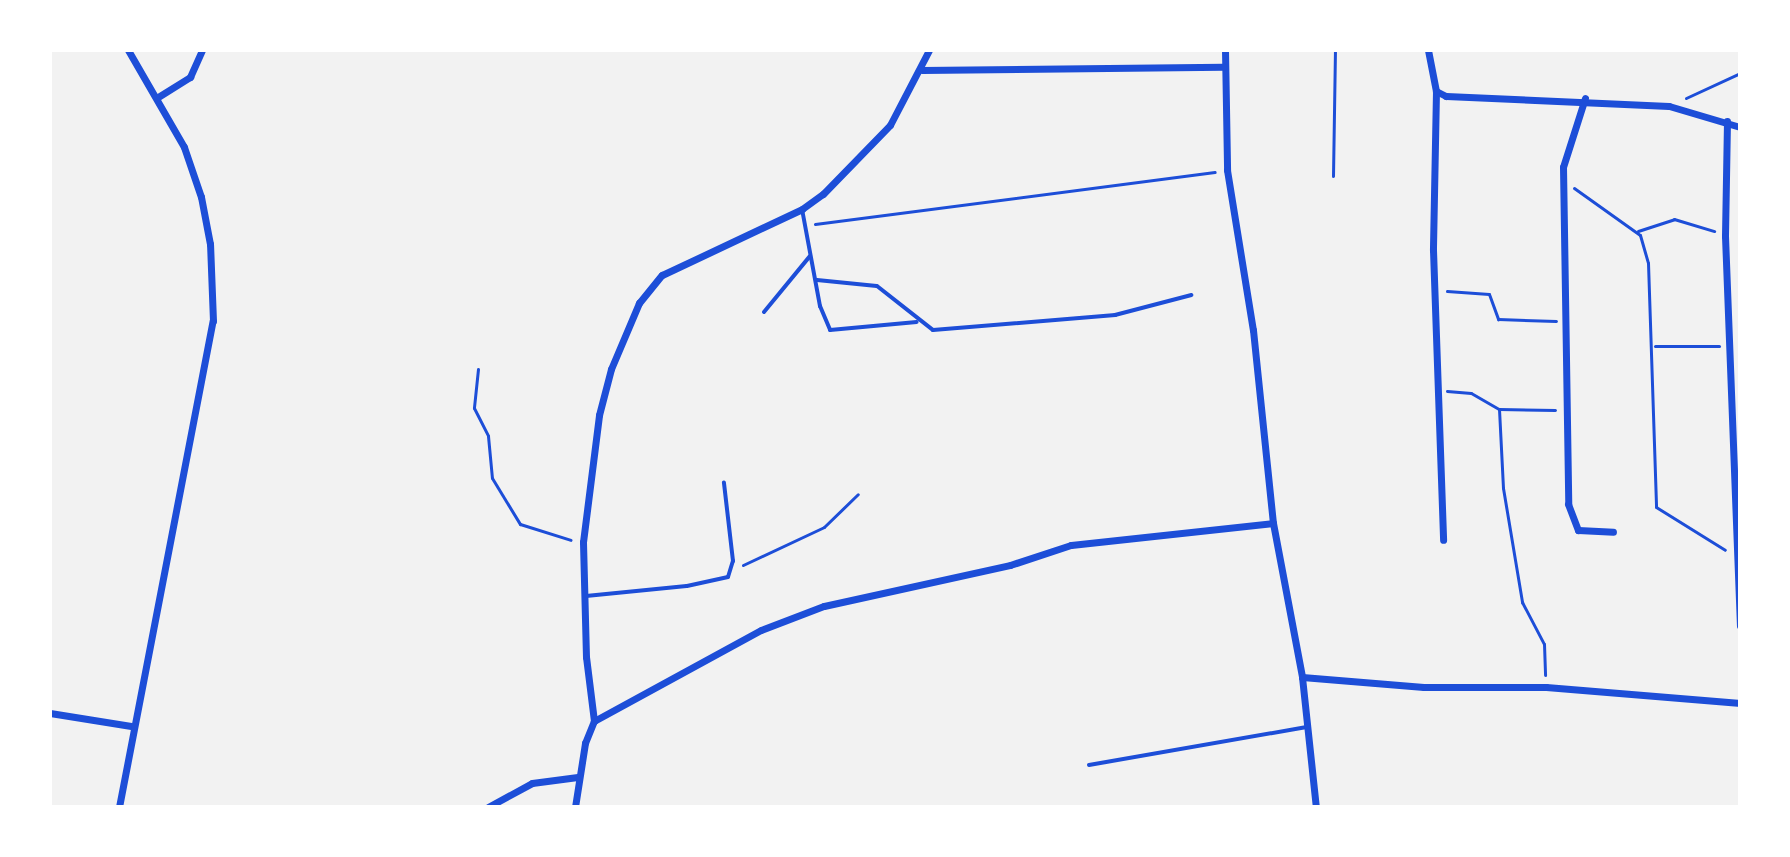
<!DOCTYPE html>
<html>
<head>
<meta charset="utf-8">
<style>
  body { margin:0 }
  #map { position:relative; width:1790px; height:857px; overflow:hidden; background:#f2f2f2; font-family:Ubuntu,sans-serif }
  div>[style] { position:absolute }
  .path>* { height:3px; margin:-1.5px; padding:0 1.5px; transform-origin:1.5px; border-radius:1.5px; background:#1d4ed8 }
  .service>* { height:4px; margin:-2px; padding:0 2px; transform-origin:2px; border-radius:2px; background:#1d4ed8 }
  .minor>* { height:7px; margin:-3.5px; padding:0 3.5px; transform-origin:3.5px; border-radius:3.5px; background:#1d4ed8 }
  span { translate:-50% -50%; white-space:nowrap; text-align:center; line-height:1.15; -webkit-text-stroke:6px #fff; paint-order:stroke }
  .frame { position:absolute; inset:0; border:52px solid #fff; pointer-events:none }
</style>
</head>
<body>
<div id="map">
  <div class="path">
    <i style="left:1686px;top:98px;width:60px;rotate:-24.8deg"></i>
    <i style="left:1333px;top:176px;width:126px;rotate:-89.1deg"></i>
    <i style="left:1574px;top:188px;width:81px;rotate:35.5deg"></i>
    <i style="left:1640px;top:235px;width:29px;rotate:74deg"></i>
    <i style="left:1648px;top:263px;width:244px;rotate:88.1deg"></i>
    <i style="left:1656px;top:507px;width:81px;rotate:31.9deg"></i>
    <i style="left:815px;top:224px;width:403px;rotate:-7.4deg"></i>
    <i style="left:1638px;top:231px;width:38px;rotate:-18deg"></i>
    <i style="left:1674px;top:219px;width:42px;rotate:16.7deg"></i>
    <i style="left:1447px;top:291px;width:42px;rotate:4.1deg"></i>
    <i style="left:1489px;top:294px;width:27px;rotate:70deg"></i>
    <i style="left:1498px;top:319px;width:58px;rotate:2deg"></i>
    <i style="left:1655px;top:346px;width:64px"></i>
    <i style="left:478px;top:369px;width:39px;rotate:96deg"></i>
    <i style="left:474px;top:408px;width:31px;rotate:63deg"></i>
    <i style="left:488px;top:436px;width:42px;rotate:84.6deg"></i>
    <i style="left:492px;top:478px;width:54px;rotate:58.7deg"></i>
    <i style="left:520px;top:524px;width:53px;rotate:17.4deg"></i>
    <i style="left:1447px;top:391px;width:24px;rotate:5deg"></i>
    <i style="left:1471px;top:393px;width:32px;rotate:30deg"></i>
    <i style="left:1499px;top:409px;width:56px;rotate:1deg"></i>
    <i style="left:1499px;top:409px;width:79px;rotate:87.1deg"></i>
    <i style="left:1503px;top:488px;width:116px;rotate:80.5deg"></i>
    <i style="left:1522px;top:602px;width:47px;rotate:62.4deg"></i>
    <i style="left:1544px;top:644px;width:31px;rotate:88deg"></i>
    <i style="left:743px;top:565px;width:89px;rotate:-25.1deg"></i>
    <i style="left:824px;top:527px;width:47px;rotate:-44.1deg"></i>
  </div>
  <div class="service">
    <i style="left:802px;top:209px;width:99px;rotate:79.5deg"></i>
    <i style="left:820px;top:306px;width:26px;rotate:67deg"></i>
    <i style="left:830px;top:330px;width:87px;rotate:-5.3deg"></i>
    <i style="left:817px;top:280px;width:60px;rotate:5.7deg"></i>
    <i style="left:877px;top:286px;width:71px;rotate:38.2deg"></i>
    <i style="left:933px;top:330px;width:183px;rotate:-4.7deg"></i>
    <i style="left:1115px;top:315px;width:79px;rotate:-14.7deg"></i>
    <i style="left:764px;top:312px;width:72px;rotate:-50.6deg"></i>
    <i style="left:586px;top:596px;width:101px;rotate:-5.7deg"></i>
    <i style="left:687px;top:586px;width:42px;rotate:-12.4deg"></i>
    <i style="left:728px;top:577px;width:17px;rotate:-73deg"></i>
    <i style="left:733px;top:561px;width:79px;rotate:-96.6deg"></i>
    <i style="left:1089px;top:765px;width:221px;rotate:-9.9deg"></i>
  </div>
  <div class="minor">
    <i style="left:1225px;top:50px;width:120px;rotate:89deg"></i>
    <i style="left:1227px;top:170px;width:162px;rotate:80.8deg"></i>
    <i style="left:1253px;top:330px;width:194px;rotate:84.1deg"></i>
    <i style="left:1273px;top:523px;width:157px;rotate:79.3deg"></i>
    <i style="left:1302px;top:677px;width:131px;rotate:83.9deg"></i>
    <i style="left:1428px;top:50px;width:42px;rotate:79deg"></i>
    <i style="left:1436px;top:91px;width:11px;rotate:27deg"></i>
    <i style="left:1446px;top:96px;width:223px;rotate:2.6deg"></i>
    <i style="left:1669px;top:106px;width:74px;rotate:16.5deg"></i>
    <i style="left:922px;top:70px;width:301px;rotate:-0.6deg"></i>
    <i style="left:1436px;top:91px;width:159px;rotate:91.1deg"></i>
    <i style="left:1433px;top:250px;width:290px;rotate:88deg"></i>
    <i style="left:158px;top:97px;width:38px;rotate:-32deg"></i>
    <i style="left:190px;top:77px;width:30px;rotate:-66deg"></i>
    <i style="left:1585px;top:98px;width:72px;rotate:107.7deg"></i>
    <i style="left:1563px;top:167px;width:337px;rotate:89.1deg"></i>
    <i style="left:1568px;top:504px;width:28px;rotate:69deg"></i>
    <i style="left:1578px;top:530px;width:35px;rotate:3deg"></i>
    <i style="left:1727px;top:121px;width:115px;rotate:91deg"></i>
    <i style="left:1725px;top:236px;width:390px;rotate:87.8deg"></i>
    <i style="left:1302px;top:677px;width:122px;rotate:4.7deg"></i>
    <i style="left:1424px;top:687px;width:122px"></i>
    <i style="left:1546px;top:687px;width:195px;rotate:4.7deg"></i>
    <i style="left:50px;top:713px;width:82px;rotate:9.1deg"></i>
    <i style="left:594px;top:721px;width:190px;rotate:-28.6deg"></i>
    <i style="left:761px;top:630px;width:67px;rotate:-20.9deg"></i>
    <i style="left:824px;top:606px;width:190px;rotate:-12.4deg"></i>
    <i style="left:1010px;top:565px;width:64px;rotate:-18.2deg"></i>
    <i style="left:1071px;top:545px;width:203px;rotate:-6.2deg"></i>
    <i style="left:119px;top:807px;width:495px;rotate:-79.1deg"></i>
    <i style="left:213px;top:321px;width:77px;rotate:-92.2deg"></i>
    <i style="left:210px;top:244px;width:48px;rotate:-100.8deg"></i>
    <i style="left:201px;top:197px;width:53px;rotate:-108.8deg"></i>
    <i style="left:184px;top:147px;width:112px;rotate:-120deg"></i>
    <i style="left:488px;top:807px;width:50px;rotate:-28.6deg"></i>
    <i style="left:532px;top:783px;width:46px;rotate:-7.4deg"></i>
    <i style="left:575px;top:807px;width:65px;rotate:-81.1deg"></i>
    <i style="left:585px;top:743px;width:24px;rotate:-68deg"></i>
    <i style="left:594px;top:721px;width:64px;rotate:-97.1deg"></i>
    <i style="left:586px;top:657px;width:115px;rotate:-91.5deg"></i>
    <i style="left:583px;top:542px;width:128px;rotate:-82.8deg"></i>
    <i style="left:599px;top:415px;width:48px;rotate:-75.4deg"></i>
    <i style="left:611px;top:369px;width:72px;rotate:-67deg"></i>
    <i style="left:639px;top:303px;width:36px;rotate:-51deg"></i>
    <i style="left:662px;top:275px;width:155px;rotate:-25.2deg"></i>
    <i style="left:802px;top:209px;width:26px;rotate:-36deg"></i>
    <i style="left:823px;top:194px;width:96px;rotate:-45.8deg"></i>
    <i style="left:890px;top:125px;width:85px;rotate:-62.5deg"></i>
  </div>
  <div class="frame"></div>
</div>
</body>
</html>
